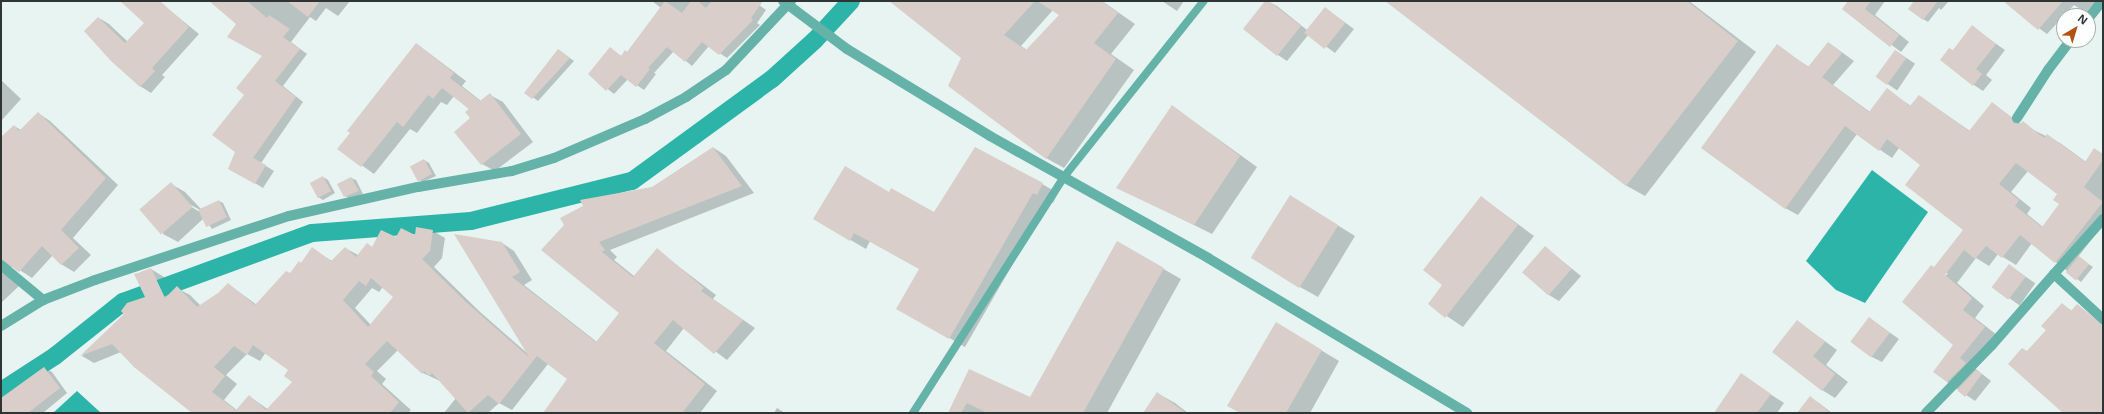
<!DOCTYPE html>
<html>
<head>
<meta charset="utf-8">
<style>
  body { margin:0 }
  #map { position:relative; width:2104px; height:414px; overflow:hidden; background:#e7f4f2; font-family:"Noto Sans",sans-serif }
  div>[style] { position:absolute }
  .water>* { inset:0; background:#2db4a8 }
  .shadow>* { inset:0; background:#0003; transform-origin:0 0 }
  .canal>* { height:18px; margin:-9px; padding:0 9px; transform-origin:9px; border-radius:9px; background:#2db4a8 }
  .building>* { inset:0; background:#d9cec9; transform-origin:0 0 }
  .lane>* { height:8px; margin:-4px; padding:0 4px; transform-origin:4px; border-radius:4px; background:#65b2a9 }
  .street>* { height:10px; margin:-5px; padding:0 5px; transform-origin:5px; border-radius:5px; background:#65b2a9 }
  span { translate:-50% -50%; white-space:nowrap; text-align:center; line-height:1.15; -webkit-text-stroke:3px #fcfffe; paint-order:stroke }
  .frame { position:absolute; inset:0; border:2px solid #2f3434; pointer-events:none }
  .north { position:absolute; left:2056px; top:8px; width:40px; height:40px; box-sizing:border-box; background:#fcfffe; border:1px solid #aaaead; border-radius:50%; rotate:38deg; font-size:11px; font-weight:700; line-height:16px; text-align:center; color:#2f3434 }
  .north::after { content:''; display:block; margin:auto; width:14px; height:18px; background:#b25110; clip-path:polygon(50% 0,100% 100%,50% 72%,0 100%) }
</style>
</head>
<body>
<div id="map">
  <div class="water">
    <i style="clip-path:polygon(1872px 170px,1928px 212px,1865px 303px,1836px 290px,1806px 261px)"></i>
    <i style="clip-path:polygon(77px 391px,101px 413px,53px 413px)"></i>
  </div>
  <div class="shadow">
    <i style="clip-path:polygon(122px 1px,155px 1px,162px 4px,199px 34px,162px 75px,165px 77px,151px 93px,140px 86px,99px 18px,109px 24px,128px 42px,145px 23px)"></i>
    <i style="clip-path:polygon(223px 1px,350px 1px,338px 16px,326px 8px,316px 21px,310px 17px,291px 42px,307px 54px,283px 86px,303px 102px,261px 163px,274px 171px,263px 188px,230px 168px,237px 152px,245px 95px,264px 56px,238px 24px)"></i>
    <i style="clip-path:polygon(652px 1px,754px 1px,766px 10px,757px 23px,760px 25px,727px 58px,709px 46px,692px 66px,674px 51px,654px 73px,656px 74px,644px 90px,628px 79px,614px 94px,589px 74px,610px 48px,621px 56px,627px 53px,661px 8px)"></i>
    <i style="clip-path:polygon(evenodd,891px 1px,1102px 1px,1135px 24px,1111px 54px,1134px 70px,1064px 168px,1046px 158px,963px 58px,891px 1px,1053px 10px,1060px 15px,1027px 50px,1021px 46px,1053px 10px)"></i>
    <i style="clip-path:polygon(1162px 1px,1184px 1px,1177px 11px)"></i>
    <i style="clip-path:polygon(1267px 1px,1277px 6px,1307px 30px,1325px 8px,1354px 29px,1335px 53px,1309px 34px,1287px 61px,1278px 55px)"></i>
    <i style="clip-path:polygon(1386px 1px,1689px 1px,1756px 52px,1645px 196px,1627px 186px)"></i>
    <i style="clip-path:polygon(1850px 1px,1885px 1px,1875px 15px,1909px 42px,1901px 52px,1844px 9px)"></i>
    <i style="clip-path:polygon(1916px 1px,1949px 1px,1941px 10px,1939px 8px,1928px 22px,1923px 19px)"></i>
    <i style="clip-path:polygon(2038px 1px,2097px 1px,2088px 14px,2074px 5px,2047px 34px,2025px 18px)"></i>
    <i style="clip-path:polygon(1972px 27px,2005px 50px,1986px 75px,1992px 80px,1983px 91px,1974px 85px,1953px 51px)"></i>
    <i style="clip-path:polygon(evenodd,1829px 43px,1854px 61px,1833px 85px,1870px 112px,1887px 90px,1911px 106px,1919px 96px,1970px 131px,1992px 103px,2021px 124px,2060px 143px,2086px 162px,2103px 154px,2103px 225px,2078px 257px,2093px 267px,2081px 282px,2032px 243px,2016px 265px,1998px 254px,1989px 266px,1976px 258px,1957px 283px,1984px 306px,1975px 318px,1997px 335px,1972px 366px,1991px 381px,1975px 401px,1947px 382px,1954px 345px,1935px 268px,1964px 230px,1922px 165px,1899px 148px,1892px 158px,1857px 134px,1798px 215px,1785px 208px,1777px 46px,1809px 67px,1829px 43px,2028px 171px,2058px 193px,2061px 204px,2043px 227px,2027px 214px,2031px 208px,2011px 192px,2028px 171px,1829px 43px,1945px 273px,1948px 273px,1942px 280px,1945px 273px)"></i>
    <i style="clip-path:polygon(417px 44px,466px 81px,462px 86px,481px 101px,490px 95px,503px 102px,533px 142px,495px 171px,482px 164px,470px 110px,454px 96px,447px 105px,441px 102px,417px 133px,410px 129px,374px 174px,339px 149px)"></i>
    <i style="clip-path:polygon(559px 50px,574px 61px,538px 101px,526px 92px)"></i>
    <i style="left:1896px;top:51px;width:23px;height:32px;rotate:34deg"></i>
    <i style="clip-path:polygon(1px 80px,21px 99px,1px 121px)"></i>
    <i style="clip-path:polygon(1172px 106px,1257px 167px,1212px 234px,1118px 187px)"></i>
    <i style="clip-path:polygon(38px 113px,50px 121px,118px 185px,73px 238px,91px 255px,74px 272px,61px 264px,53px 255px,32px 278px,15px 267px,9px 267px,19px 286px,1px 303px,1px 138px,14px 126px,21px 130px)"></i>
    <i style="clip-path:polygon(evenodd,714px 148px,726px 156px,754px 193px,610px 250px,617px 257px,614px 260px,634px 276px,657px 250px,716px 295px,713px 299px,755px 328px,727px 360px,684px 328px,666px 351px,717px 391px,700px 413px,544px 413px,568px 379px,548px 364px,512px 410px,499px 403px,488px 413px,444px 413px,456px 398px,440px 381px,423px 373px,398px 350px,377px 371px,386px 379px,382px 384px,411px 410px,408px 413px,290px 413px,293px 382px,290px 370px,266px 352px,260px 361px,247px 354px,226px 375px,237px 384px,224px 400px,237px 410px,249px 396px,273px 413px,194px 413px,121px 352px,94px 363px,82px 356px,146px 298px,151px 269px,164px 277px,172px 294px,177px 288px,190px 295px,201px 306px,219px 294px,228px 284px,257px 305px,302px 264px,312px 249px,332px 261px,345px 248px,358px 255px,368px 244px,373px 248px,397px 239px,433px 231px,445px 238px,442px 258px,434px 267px,479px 311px,527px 353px,502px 243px,514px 251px,532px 280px,524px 285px,597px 342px,620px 313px,543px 250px,652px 188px,714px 148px,383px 287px,395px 297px,371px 325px,355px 308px,372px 288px,379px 292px,383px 287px)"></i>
    <i style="clip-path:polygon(424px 160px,429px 163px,436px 176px,423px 182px,419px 180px)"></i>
    <i style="clip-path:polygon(323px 177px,328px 180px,335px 193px,323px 200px,318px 197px)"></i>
    <i style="clip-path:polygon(351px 178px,356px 180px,363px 194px,350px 199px,345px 196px)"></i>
    <i style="clip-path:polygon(evenodd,171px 184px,185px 192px,201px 209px,219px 201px,223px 203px,231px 220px,212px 229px,204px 218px,178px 242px,163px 234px,171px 184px,189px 204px,200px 210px,200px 212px,188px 205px,189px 204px)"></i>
    <i style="clip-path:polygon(1042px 184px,1058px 193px,1053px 203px,1049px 201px,965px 347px,898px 308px,920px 269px,870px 241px,866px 249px,815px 219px,890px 193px,934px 214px)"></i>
    <i style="clip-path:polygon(1481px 197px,1534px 236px,1463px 327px,1429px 304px,1444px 285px)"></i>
    <i style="clip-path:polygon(1308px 207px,1355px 236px,1318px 297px,1300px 287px)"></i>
    <i style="clip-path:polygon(1118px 243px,1181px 279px,1107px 413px,949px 413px,970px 371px,1031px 398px)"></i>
    <i style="clip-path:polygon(1545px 247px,1581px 276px,1559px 301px,1549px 295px)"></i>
    <i style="left:2009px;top:265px;width:32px;height:27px;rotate:35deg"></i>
    <i style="clip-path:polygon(2062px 304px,2072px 311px,2077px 305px,2103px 326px,2103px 413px,2064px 413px,2027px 352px,2048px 330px)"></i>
    <i style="clip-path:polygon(1869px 318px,1899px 339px,1882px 362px,1872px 357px)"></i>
    <i style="clip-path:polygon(1797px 321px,1837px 350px,1826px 365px,1848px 382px,1835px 398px,1822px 390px)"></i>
    <i style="clip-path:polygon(1294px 334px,1339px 361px,1310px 413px,1242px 413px)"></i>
    <i style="clip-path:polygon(44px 368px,52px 372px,67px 393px,43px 413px,4px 413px,1px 409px,1px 399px)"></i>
    <i style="clip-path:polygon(1741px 375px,1784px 403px,1777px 413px,1715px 413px)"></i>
    <i style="clip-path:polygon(1157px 393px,1175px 403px,1188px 413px,1144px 413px)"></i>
    <i style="clip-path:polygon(1810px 398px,1819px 403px,1832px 413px,1798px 413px)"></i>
    <i style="clip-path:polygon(777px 408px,785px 413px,774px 413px)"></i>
  </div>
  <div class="canal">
    <i style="left:1px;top:391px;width:64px;rotate:-32.9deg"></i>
    <i style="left:55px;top:356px;width:87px;rotate:-38.5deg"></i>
    <i style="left:123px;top:302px;width:201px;rotate:-20.1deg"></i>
    <i style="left:312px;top:233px;width:159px;rotate:-4.3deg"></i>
    <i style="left:471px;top:221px;width:166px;rotate:-14deg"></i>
    <i style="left:632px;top:181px;width:173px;rotate:-36.1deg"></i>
    <i style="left:772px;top:79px;width:58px;rotate:-42.2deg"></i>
    <i style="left:815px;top:40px;width:53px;rotate:-47.3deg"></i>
  </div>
  <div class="building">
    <i style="clip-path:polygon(120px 1px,160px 1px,189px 27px,152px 68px,155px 71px,140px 87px,111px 61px,84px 31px,98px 17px,125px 43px,144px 23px)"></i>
    <i style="clip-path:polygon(209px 1px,247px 1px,267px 18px,269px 15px,290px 29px,283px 37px,300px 49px,275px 81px,296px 97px,253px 158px,266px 165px,255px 184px,228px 169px,235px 152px,212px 135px,244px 95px,236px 88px,262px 56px,227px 37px,236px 24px)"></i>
    <i style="clip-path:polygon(287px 1px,320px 1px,308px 17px)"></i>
    <i style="clip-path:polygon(665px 1px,682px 13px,691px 1px,698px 1px,706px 8px,712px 1px,763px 1px,751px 18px,753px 20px,719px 55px,702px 42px,685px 62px,667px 47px,648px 68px,650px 69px,636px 87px,621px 75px,606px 91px,588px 74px,610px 47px,621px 56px,625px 50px,627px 52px)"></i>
    <i style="clip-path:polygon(889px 1px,1035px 1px,1004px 35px,1026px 50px,1059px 15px,1037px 1px,1101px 1px,1118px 13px,1094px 43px,1116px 59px,1046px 159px,948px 86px,961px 58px)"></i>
    <i style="clip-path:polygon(1265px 1px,1269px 1px,1301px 26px,1277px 56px,1243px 29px)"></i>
    <i style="clip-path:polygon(1385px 1px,1687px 1px,1738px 41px,1626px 186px)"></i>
    <i style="clip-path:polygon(1848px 1px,1871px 1px,1865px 9px,1899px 35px,1890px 47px,1842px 9px)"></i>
    <i style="clip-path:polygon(1914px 1px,1938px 1px,1923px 20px,1908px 9px)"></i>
    <i style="clip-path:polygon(2003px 1px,2063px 1px,2038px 30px)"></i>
    <i style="left:1325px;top:7px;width:26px;height:33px;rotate:39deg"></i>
    <i style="clip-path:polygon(1972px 25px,1996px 44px,1976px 69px,1982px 74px,1973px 86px,1940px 60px,1949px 48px,1953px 50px)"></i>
    <i style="clip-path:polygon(evenodd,1828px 42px,1842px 53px,1822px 77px,1869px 112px,1887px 88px,1910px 106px,1919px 95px,1969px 131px,1992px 102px,2011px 117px,2013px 123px,2020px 124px,2023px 121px,2044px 138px,2047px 134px,2085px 162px,2094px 148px,2103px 154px,2103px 160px,2084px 187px,2103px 202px,2055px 263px,2020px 235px,2002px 258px,1986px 246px,1975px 259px,1964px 250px,1945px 275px,1972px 298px,1963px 310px,1985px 327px,1960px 358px,1966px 363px,1947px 382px,1933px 372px,1953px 345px,1902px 302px,1931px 265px,1934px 267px,1963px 230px,1905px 185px,1920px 165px,1887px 139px,1879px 151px,1845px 126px,1785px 209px,1701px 148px,1777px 44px,1808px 67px,1828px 42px,2016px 163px,2057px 194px,2053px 200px,2059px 204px,2042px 227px,2015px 206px,2019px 200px,1999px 184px,2016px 163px)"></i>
    <i style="clip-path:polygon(416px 43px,454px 73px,450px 78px,480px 101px,490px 93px,521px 134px,481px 165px,454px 132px,470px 118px,465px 112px,469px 109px,442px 88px,433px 99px,428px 95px,403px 127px,397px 122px,361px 167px,337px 149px,350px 133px,347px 131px)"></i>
    <i style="clip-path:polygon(558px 49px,570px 58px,532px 99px,524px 93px)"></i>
    <i style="left:1895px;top:50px;width:14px;height:33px;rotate:36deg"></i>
    <i style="clip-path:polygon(1172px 105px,1240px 156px,1194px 225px,1116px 188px)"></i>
    <i style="clip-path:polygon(38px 112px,106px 178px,61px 230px,79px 248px,61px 265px,42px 246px,19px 272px,1px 259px,1px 137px,14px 125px,19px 131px)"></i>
    <i style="clip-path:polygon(evenodd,713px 147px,742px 186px,599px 242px,605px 250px,602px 252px,633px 277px,657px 248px,704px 288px,701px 291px,743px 320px,714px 354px,673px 320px,654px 343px,705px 384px,682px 413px,543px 413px,567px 379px,537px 356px,499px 404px,488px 395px,468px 413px,432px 373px,429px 376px,424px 371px,422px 374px,387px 341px,365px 364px,374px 372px,371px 376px,399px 402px,390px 413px,192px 413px,134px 367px,112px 344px,80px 356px,124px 314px,121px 311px,127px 303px,145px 297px,134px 274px,138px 273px,151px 268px,165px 298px,177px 286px,197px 307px,218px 293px,228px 283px,255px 305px,286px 271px,290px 273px,299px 261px,301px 263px,312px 247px,331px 261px,345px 247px,356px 257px,367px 243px,372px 247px,381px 230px,396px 237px,401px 228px,415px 235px,416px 227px,433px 230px,430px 251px,422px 259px,466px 302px,529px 357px,454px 234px,502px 242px,520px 272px,512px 277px,596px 342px,619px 313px,541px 250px,564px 225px,560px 218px,583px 206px,580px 200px,652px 187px,713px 147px,371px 278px,393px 297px,368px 327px,343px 300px,359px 281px,366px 286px,371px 278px,713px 147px,253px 345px,288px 370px,284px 376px,292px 382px,266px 410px,249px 395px,236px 410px,212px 392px,225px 376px,214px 367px,234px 346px,247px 355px,253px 345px)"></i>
    <i style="clip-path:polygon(975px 147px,1043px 183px,1037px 195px,1033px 193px,949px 339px,896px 309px,919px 269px,854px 233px,850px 241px,813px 219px,845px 166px,889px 192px,891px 188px,934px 212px)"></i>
    <i style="left:424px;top:159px;width:17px;height:16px;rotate:62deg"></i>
    <i style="left:323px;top:176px;width:17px;height:15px;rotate:62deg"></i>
    <i style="clip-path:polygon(351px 177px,359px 191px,344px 197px,337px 184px)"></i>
    <i style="left:171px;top:182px;width:33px;height:42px;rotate:49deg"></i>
    <i style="left:1290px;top:195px;width:57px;height:74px;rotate:32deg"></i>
    <i style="clip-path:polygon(1481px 196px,1518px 225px,1445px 318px,1428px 304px,1442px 285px,1423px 270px)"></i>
    <i style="left:219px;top:200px;width:19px;height:23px;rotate:65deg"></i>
    <i style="clip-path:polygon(1117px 241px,1164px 268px,1083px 413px,987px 413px,967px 403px,961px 413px,948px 413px,969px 369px,1030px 397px)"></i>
    <i style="left:1545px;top:246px;width:35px;height:35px;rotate:41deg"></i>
    <i style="left:2079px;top:256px;width:13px;height:21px;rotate:39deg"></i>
    <i style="left:2009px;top:264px;width:21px;height:29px;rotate:37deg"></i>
    <i style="clip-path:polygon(2062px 303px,2071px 311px,2077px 304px,2103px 325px,2103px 413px,2063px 413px,2008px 364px,2022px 348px,2027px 351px,2046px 330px,2041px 326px)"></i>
    <i style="left:1869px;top:317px;width:26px;height:31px;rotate:37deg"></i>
    <i style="clip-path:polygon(1797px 320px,1825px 342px,1813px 356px,1835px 374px,1822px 391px,1772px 352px)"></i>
    <i style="clip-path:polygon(1276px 322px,1322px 350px,1286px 413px,1240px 413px,1227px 406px)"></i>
    <i style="clip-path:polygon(44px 367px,60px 388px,28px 413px,1px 413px,1px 398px)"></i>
    <i style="clip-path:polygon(1976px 370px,1982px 374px,1965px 397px,1957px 390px)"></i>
    <i style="clip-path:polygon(1741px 373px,1771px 394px,1757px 413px,1714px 413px)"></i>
    <i style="clip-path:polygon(1157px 392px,1186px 413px,1143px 413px)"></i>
    <i style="clip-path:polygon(1810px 396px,1831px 413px,1797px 413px)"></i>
  </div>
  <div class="lane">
    <i style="left:913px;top:413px;width:279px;rotate:-57.4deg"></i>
    <i style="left:1063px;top:178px;width:226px;rotate:-51.5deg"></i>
  </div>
  <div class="street">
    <i style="left:783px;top:1px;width:80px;rotate:36.9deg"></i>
    <i style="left:847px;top:49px;width:167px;rotate:31.3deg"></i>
    <i style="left:990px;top:136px;width:250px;rotate:29.2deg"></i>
    <i style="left:1208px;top:258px;width:302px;rotate:30.9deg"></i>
    <i style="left:2088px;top:19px;width:23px;rotate:-52deg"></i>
    <i style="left:2017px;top:118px;width:57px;rotate:-57.1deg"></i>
    <i style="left:2048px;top:70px;width:38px;rotate:-53deg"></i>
    <i style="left:1px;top:265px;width:55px;rotate:39.8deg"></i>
    <i style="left:2054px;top:274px;width:74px;rotate:-48.3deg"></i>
    <i style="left:1px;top:326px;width:49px;rotate:-31.8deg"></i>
    <i style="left:43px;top:300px;width:56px;rotate:-21deg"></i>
    <i style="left:95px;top:280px;width:204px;rotate:-18.3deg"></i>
    <i style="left:289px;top:216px;width:132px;rotate:-12.7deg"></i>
    <i style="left:418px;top:187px;width:95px;rotate:-9.7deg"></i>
    <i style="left:512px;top:171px;width:44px;rotate:-17.2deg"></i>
    <i style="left:554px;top:158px;width:99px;rotate:-23.2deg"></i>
    <i style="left:645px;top:119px;width:47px;rotate:-28.2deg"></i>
    <i style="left:686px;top:97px;width:48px;rotate:-34deg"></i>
    <i style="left:726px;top:70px;width:95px;rotate:-46.7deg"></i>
    <i style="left:1926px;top:413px;width:95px;rotate:-45.9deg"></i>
    <i style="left:1992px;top:345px;width:94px;rotate:-48.9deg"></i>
    <i style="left:2054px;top:274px;width:67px;rotate:42.6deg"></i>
  </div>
  <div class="frame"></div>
  <div class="north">N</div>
</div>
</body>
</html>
